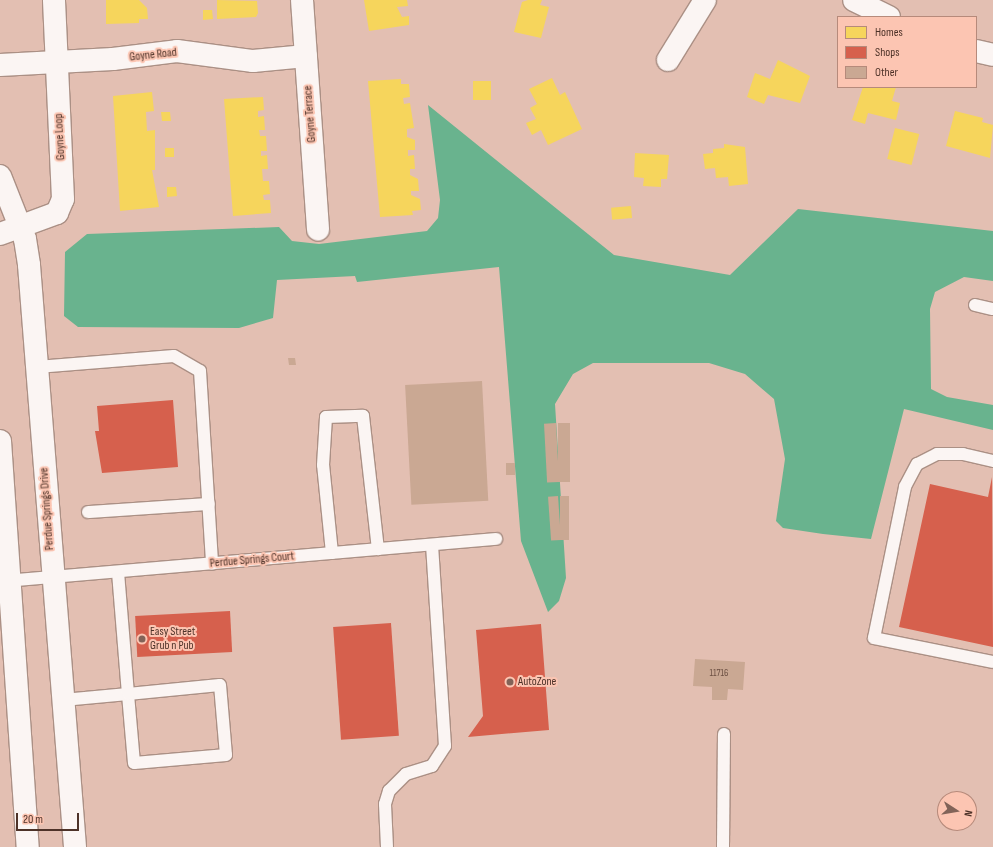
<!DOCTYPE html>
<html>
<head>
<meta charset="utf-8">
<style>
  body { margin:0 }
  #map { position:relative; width:993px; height:847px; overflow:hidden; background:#e3bfb2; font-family:"Sofia Sans Condensed",sans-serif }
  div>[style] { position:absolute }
  .forest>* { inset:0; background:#69b38e }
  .homes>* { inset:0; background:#f6d55c; transform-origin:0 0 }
  .shops>* { inset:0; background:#d6604d; transform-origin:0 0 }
  .building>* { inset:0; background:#caa893; transform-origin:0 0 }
  .roads { filter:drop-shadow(1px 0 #ab9085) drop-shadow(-1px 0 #ab9085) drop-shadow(0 1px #ab9085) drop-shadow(0 -1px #ab9085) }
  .lane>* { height:12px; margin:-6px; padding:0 6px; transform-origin:6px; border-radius:6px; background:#fbf5f3 }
  .street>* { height:22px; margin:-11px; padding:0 11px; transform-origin:11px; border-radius:11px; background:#fbf5f3 }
  .dots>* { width:11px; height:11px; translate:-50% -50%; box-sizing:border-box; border:2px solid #fcc5b2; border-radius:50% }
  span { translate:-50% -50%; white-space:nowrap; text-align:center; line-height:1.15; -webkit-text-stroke:4px #fcc5b2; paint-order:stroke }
  .number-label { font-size:10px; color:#6c5043 }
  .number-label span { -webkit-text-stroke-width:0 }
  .street-label { font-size:12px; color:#4d3228 }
  .poi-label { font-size:12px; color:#4d3228 }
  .left { translate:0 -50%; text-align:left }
  .legend { position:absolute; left:837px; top:16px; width:140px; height:72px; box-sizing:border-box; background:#fcc5b2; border:1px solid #b68a7b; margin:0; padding:5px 7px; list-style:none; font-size:12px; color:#4d3228 }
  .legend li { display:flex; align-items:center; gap:8px; height:20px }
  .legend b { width:20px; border:1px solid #b68a7b }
  .north { position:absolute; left:937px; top:791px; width:40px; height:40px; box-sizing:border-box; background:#fcc5b2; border:1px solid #b68a7b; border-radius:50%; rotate:102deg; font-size:11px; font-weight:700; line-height:16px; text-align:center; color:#4d3228 }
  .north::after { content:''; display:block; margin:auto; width:14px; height:18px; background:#826358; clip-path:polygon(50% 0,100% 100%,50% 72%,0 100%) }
  .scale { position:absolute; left:16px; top:813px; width:63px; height:18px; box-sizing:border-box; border:2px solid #4d3228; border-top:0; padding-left:5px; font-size:12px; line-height:14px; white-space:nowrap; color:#4d3228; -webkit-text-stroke:3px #fcc5b2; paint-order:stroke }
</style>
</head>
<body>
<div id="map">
  <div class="forest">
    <i style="clip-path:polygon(428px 105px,614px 255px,730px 275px,798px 209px,993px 231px,993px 281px,964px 277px,935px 292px,930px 309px,931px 389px,947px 397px,993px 405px,993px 430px,904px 409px,871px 539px,823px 534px,783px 528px,776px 521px,785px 459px,774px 399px,745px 374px,709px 363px,593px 363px,573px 374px,555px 404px,566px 578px,559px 601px,548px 612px,521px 541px,499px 267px,357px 282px,355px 276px,277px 280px,273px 318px,239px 328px,78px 327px,64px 316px,65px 252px,87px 234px,279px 227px,292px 241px,319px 244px,427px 231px,438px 218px,440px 200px)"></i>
  </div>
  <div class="homes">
    <i style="clip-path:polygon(106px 0,139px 0,147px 8px,148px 19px,139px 19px,139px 23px,106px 24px)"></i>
    <i style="clip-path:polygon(217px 0,257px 1px,258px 13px,256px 17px,217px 19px)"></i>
    <i style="clip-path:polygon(364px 0,407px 0,408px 6px,397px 7px,402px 17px,409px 16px,409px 25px,369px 31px)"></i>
    <i style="clip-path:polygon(528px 0,542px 0,540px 5px,549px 7px,541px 38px,514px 32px,522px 2px)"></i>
    <i style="clip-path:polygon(203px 10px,212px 10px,213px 19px,203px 20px)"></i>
    <i style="clip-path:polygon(778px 60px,810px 76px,800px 103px,768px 95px,764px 104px,747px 97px,755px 73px,770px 79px)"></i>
    <i style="clip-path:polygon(552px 78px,560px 95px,565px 92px,582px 129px,548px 145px,541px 130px,532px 135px,526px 123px,536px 119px,530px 108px,537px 104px,529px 89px)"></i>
    <i style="clip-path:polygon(401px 79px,401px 84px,409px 84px,410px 97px,403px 98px,404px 104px,410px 103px,414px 128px,407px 129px,407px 137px,415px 140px,415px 150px,408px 150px,408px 156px,414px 155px,415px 169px,410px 169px,410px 175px,418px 179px,419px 191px,411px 191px,411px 195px,420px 199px,421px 210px,412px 211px,413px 215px,380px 217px,368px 81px)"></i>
    <i style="left:491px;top:81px;width:19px;height:18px;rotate:90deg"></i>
    <i style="clip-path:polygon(863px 87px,896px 87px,892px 101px,900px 103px,896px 120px,868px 113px,865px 124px,852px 120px)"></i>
    <i style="clip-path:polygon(152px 92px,154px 111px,146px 112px,147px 131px,155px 130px,155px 170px,152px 170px,159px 207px,120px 211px,113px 96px)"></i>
    <i style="clip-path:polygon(263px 97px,264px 110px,258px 111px,258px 117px,264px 116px,265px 130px,259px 130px,260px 136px,266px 136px,267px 151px,261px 151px,261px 156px,267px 155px,268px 169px,262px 169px,263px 181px,269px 181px,270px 194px,263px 195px,264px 200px,270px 200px,271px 213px,233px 216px,224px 99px)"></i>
    <i style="clip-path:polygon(955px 111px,983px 118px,982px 122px,993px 125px,990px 158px,946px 146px)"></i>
    <i style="clip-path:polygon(161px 112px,170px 112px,171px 121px,162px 121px)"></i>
    <i style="left:895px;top:128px;width:25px;height:32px;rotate:14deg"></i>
    <i style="clip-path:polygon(724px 144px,745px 147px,748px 184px,729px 186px,728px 177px,716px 178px,715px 168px,705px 169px,703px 154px,713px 153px,713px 149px,724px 148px)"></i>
    <i style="left:165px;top:148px;width:9px;height:9px"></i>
    <i style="clip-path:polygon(635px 153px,669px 155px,667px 179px,661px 179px,661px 187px,643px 186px,644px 178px,634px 177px)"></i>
    <i style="clip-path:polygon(167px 187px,176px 187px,177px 196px,167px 197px)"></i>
    <i style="left:631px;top:206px;width:12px;height:20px;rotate:85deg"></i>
  </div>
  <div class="shops">
    <i style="clip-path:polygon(173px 400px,178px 467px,102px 473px,95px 431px,99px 431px,97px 406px)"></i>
    <i style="clip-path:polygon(992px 477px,993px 647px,899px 627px,930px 484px,988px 497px)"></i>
    <i style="left:230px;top:611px;width:41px;height:95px;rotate:87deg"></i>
    <i style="left:391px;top:623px;width:113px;height:58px;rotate:86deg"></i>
    <i style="clip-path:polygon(541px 624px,549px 730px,468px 737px,483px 716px,476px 630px)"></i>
  </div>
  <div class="building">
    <i style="clip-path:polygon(288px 358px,295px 358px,296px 365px,289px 365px)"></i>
    <i style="left:482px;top:381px;width:120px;height:77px;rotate:87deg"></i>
    <i style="left:556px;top:423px;width:59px;height:12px;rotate:87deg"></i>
    <i style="left:558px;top:423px;width:12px;height:59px"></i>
    <i style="left:506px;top:463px;width:9px;height:12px"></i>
    <i style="left:558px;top:496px;width:44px;height:10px;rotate:86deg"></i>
    <i style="left:560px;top:496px;width:9px;height:44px"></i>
    <i style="clip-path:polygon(695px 659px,745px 662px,743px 690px,728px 689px,727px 700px,712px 700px,712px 687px,693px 686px)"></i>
  </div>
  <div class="roads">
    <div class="lane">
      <i style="left:975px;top:305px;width:18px;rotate:13deg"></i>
      <i style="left:37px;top:367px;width:137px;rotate:-4.6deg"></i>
      <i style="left:174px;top:356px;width:30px;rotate:30deg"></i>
      <i style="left:200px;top:371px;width:193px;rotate:86.4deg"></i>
      <i style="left:993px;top:461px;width:31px;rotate:-167deg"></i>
      <i style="left:963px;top:454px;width:26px;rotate:180deg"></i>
      <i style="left:937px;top:454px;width:22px;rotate:153deg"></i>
      <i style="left:917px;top:464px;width:26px;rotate:118deg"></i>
      <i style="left:905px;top:487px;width:154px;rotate:101.6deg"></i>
      <i style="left:874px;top:638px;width:121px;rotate:11.4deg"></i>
      <i style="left:88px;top:512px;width:121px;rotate:-3.8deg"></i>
      <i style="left:332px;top:553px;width:88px;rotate:-95.8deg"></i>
      <i style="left:323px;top:465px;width:48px;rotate:-86.4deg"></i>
      <i style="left:326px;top:417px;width:37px;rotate:-2deg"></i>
      <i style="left:363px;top:416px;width:134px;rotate:83.6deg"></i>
      <i style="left:5px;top:581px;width:493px;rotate:-4.9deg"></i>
      <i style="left:63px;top:700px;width:65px;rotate:-5.3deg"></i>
      <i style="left:128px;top:694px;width:92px;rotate:-5.6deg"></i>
      <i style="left:220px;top:685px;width:70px;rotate:85.1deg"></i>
      <i style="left:226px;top:755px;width:92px;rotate:175deg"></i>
      <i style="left:134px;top:763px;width:69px;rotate:-95deg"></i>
      <i style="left:128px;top:694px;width:122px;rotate:-94.7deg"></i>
      <i style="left:387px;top:847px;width:43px;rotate:-92.7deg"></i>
      <i style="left:385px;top:804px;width:14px;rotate:-73deg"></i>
      <i style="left:389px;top:791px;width:24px;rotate:-45deg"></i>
      <i style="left:406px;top:774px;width:27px;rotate:-17deg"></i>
      <i style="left:432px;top:766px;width:24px;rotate:-57deg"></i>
      <i style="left:445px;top:746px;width:201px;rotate:-93.7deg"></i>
      <i style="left:723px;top:847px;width:113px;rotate:-89.5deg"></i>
    </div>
    <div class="street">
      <i style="left:302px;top:0;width:230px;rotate:86deg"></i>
      <i style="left:854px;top:0;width:39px;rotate:26deg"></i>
      <i style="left:976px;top:51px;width:17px;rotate:13deg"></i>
      <i style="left:668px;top:60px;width:70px;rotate:-58.3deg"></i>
      <i style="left:0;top:65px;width:113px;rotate:-3deg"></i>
      <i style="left:113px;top:59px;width:64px;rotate:-7.1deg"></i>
      <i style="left:177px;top:51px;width:77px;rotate:7.5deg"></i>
      <i style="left:253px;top:61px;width:53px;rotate:-5.4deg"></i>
      <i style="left:0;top:176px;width:68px;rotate:68.4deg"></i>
      <i style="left:25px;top:239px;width:26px;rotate:81deg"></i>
      <i style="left:29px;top:265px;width:584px;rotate:85.48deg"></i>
      <i style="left:0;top:234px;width:61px;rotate:-20.2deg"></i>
      <i style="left:57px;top:213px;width:15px;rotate:-67deg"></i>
      <i style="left:63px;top:199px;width:199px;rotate:-92.6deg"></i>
      <i style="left:0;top:441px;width:407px;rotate:86.1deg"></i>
    </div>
  </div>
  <div class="dots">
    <i style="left:142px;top:639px;background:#826358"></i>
    <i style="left:510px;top:682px;background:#826358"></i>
  </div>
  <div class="number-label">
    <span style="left:719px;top:674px">11716</span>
  </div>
  <div class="street-label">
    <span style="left:153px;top:55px;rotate:-6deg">Goyne Road</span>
    <span style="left:310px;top:114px;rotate:-94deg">Goyne Terrace</span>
    <span style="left:60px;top:137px;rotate:-93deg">Goyne Loop</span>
    <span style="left:47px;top:509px;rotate:-94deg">Perdue Springs Drive</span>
    <span style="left:252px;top:560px;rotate:-5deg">Perdue Springs Court</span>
  </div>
  <div class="poi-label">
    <span class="left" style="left:150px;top:639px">Easy Street<br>Grub n Pub</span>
    <span class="left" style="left:518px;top:682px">AutoZone</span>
  </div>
  <ul class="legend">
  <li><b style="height:11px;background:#f6d55c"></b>Homes</li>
  <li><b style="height:11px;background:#d6604d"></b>Shops</li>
  <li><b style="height:11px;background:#caa893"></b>Other</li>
  </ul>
  <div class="north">N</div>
  <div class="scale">20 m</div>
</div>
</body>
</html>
